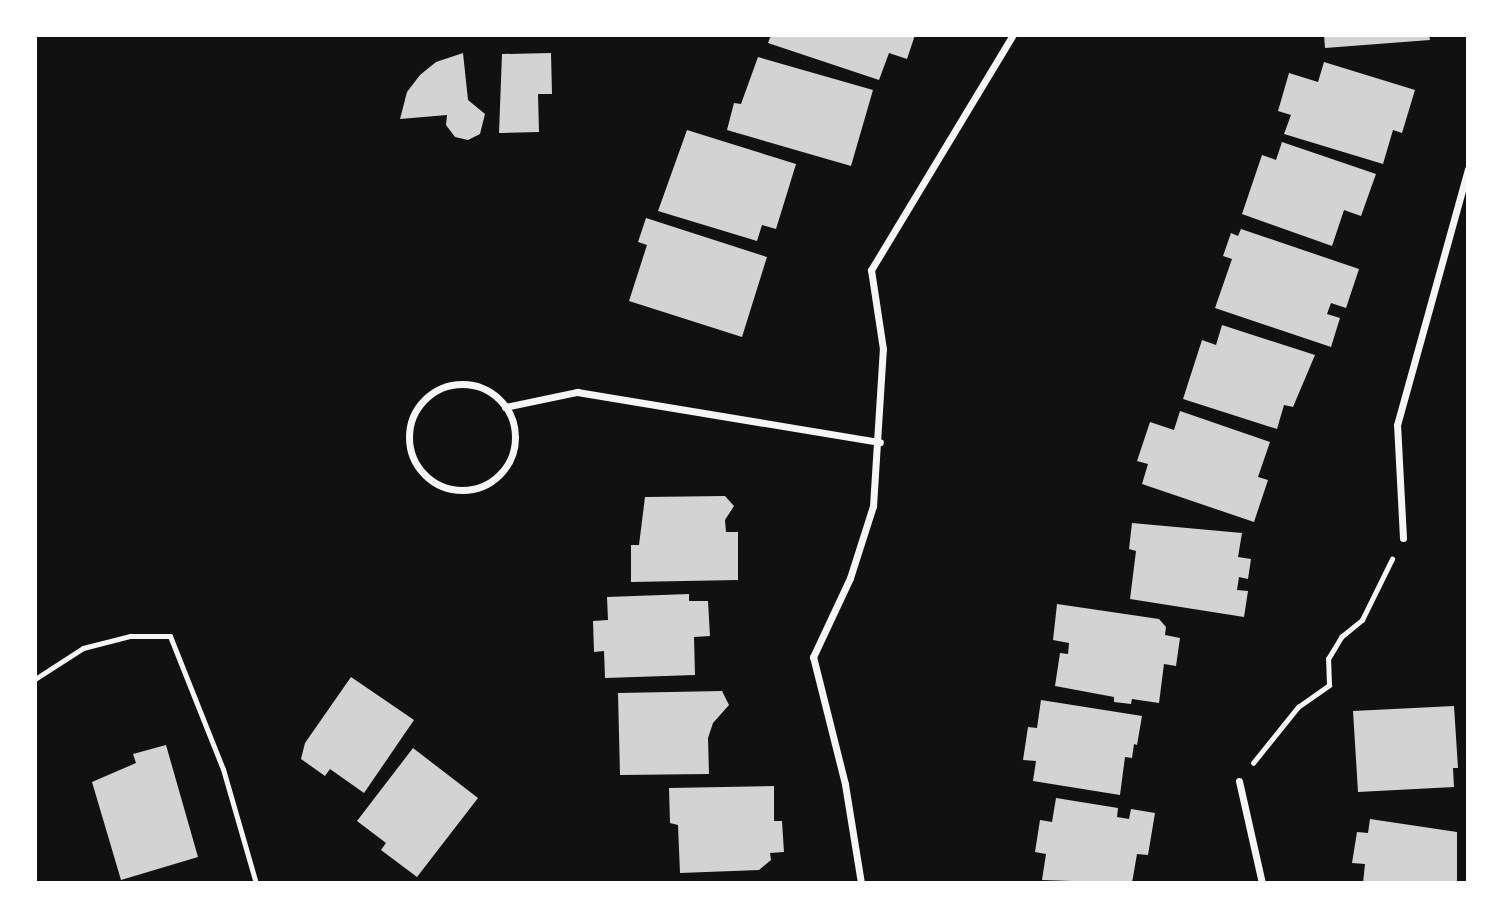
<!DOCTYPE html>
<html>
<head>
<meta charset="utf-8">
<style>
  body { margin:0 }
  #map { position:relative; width:1503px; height:918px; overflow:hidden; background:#111; font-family:Georgia,serif }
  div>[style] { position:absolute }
  .building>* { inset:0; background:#d3d3d3 }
  .path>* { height:4.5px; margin:-2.25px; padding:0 2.25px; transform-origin:2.25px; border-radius:2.25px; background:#f5f5f5 }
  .service>* { height:5px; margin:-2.5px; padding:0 2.5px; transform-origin:2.5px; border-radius:2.5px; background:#f5f5f5 }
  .minor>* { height:7px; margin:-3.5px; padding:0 3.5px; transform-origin:3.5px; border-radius:3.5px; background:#f5f5f5 }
  .minor>.ring { margin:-3.5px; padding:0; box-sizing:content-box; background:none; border:7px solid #f5f5f5; border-radius:50% }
  span { translate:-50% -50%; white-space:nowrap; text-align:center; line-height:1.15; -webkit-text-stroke:7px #fff; paint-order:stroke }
  .frame { position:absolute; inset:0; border:37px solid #fff; pointer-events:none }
</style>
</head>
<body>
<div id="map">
  <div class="building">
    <i style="clip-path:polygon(771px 35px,915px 35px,907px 59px,889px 53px,879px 80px,768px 43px)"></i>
    <i style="clip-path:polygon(1324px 35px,1429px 35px,1430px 40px,1325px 48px)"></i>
    <i style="clip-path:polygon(463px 53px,468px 100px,485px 114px,480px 134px,468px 140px,455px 137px,446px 125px,447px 115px,400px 119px,407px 92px,420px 75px,436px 62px)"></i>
    <i style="clip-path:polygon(551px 53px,552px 94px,538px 94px,539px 132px,499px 133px,502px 54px)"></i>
    <i style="clip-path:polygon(758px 57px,873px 90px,851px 166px,727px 130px,734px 103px,741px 104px)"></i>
    <i style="clip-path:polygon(1324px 62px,1415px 90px,1402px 133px,1393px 130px,1383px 164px,1284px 134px,1291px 115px,1278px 111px,1289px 73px,1318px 82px)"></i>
    <i style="clip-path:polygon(687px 130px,796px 164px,776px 229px,762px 225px,757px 241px,658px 211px)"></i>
    <i style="clip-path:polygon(1282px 142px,1376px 174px,1361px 216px,1344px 210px,1332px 246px,1242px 214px,1262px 155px,1276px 160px)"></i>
    <i style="clip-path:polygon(646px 218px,767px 257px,742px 337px,629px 301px,647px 245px,638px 242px)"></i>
    <i style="clip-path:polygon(1241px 229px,1359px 269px,1346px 308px,1331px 303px,1327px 314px,1340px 318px,1331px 347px,1215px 308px,1232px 259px,1223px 256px,1231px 233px,1238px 236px)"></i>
    <i style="clip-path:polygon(1222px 325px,1315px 355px,1293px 407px,1284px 405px,1277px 429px,1183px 399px,1202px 340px,1216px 345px)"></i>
    <i style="clip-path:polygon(1180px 411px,1270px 442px,1258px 477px,1268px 480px,1254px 522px,1142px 484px,1148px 464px,1137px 461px,1150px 422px,1174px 430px)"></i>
    <i style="clip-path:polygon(725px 496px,734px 506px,725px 520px,726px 532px,738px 532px,738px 580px,631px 582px,631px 545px,639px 545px,645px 497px)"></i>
    <i style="clip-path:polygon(1132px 523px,1242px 533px,1238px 557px,1251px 559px,1248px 579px,1239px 577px,1237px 590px,1248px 591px,1244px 617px,1130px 599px,1136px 551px,1129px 549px)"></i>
    <i style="clip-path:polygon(689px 594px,689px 601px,708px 601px,710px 636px,694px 637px,695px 675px,605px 678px,604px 651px,594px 652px,593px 621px,608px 620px,607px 597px)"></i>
    <i style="clip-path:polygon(1057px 604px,1159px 619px,1166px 627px,1165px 635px,1180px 638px,1176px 666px,1164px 664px,1159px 703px,1132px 699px,1131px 704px,1114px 702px,1114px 697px,1055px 686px,1060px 653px,1068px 654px,1069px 643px,1053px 640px)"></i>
    <i style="clip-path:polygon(351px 677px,414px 720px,364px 793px,330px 769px,325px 776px,301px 759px,305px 743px)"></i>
    <i style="clip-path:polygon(722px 691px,729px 705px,713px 723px,708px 738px,709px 774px,620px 775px,618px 693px)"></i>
    <i style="clip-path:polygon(1041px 700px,1142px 716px,1137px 745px,1134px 744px,1132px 758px,1125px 757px,1120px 795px,1033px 781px,1036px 761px,1023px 760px,1028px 727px,1037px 728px)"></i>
    <i style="clip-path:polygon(1454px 706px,1458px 768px,1453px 768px,1454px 787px,1358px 792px,1353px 711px)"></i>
    <i style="clip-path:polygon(166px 745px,198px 857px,121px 880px,92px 782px,136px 763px,133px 754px)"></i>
    <i style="clip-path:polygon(413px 748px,478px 798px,417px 877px,381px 850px,386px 843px,357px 821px)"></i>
    <i style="clip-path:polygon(774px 786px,774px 821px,782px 821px,784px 852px,770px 853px,771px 860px,759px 870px,680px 873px,678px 825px,670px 823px,669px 788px)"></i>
    <i style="clip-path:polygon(1056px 798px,1118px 808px,1117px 817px,1129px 819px,1131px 809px,1155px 813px,1148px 855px,1137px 854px,1132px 883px,1042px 880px,1046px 854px,1035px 852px,1040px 820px,1052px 822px)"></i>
    <i style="clip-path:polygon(1370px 819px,1457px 832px,1457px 883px,1363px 883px,1365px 864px,1352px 863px,1357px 832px,1368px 833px)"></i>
  </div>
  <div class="path">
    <i style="left:1253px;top:763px;width:72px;rotate:-51.2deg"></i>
    <i style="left:1298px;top:707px;width:38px;rotate:-35deg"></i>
    <i style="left:1329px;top:685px;width:26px;rotate:-92deg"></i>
    <i style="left:1328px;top:659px;width:26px;rotate:-59deg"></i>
    <i style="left:1341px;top:637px;width:27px;rotate:-39deg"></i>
    <i style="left:1362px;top:620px;width:68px;rotate:-63.8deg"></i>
  </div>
  <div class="service">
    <i style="left:35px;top:679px;width:57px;rotate:-32.9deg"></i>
    <i style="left:83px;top:648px;width:49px;rotate:-14.3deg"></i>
    <i style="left:130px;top:636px;width:40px"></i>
    <i style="left:170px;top:636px;width:143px;rotate:68.3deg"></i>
    <i style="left:223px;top:769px;width:119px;rotate:73.9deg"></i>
  </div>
  <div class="minor">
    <i class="ring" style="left:409px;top:384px;width:99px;height:99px"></i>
    <i style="left:505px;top:407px;width:74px;rotate:-11.8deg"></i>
    <i style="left:577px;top:392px;width:307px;rotate:9.4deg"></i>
    <i style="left:1403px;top:538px;width:113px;rotate:-93deg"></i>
    <i style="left:1397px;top:425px;width:266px;rotate:-74.5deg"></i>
    <i style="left:1239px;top:781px;width:105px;rotate:77.3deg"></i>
    <i style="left:861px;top:883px;width:100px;rotate:-99.2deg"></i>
    <i style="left:845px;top:784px;width:131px;rotate:-104.1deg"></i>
    <i style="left:813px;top:657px;width:87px;rotate:-64.9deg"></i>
    <i style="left:850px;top:578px;width:76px;rotate:-72.3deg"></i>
    <i style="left:873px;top:506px;width:157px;rotate:-86.4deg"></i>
    <i style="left:883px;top:349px;width:80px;rotate:-98.6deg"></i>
    <i style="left:871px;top:270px;width:275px;rotate:-58.9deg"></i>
  </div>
  <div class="frame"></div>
</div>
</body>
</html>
